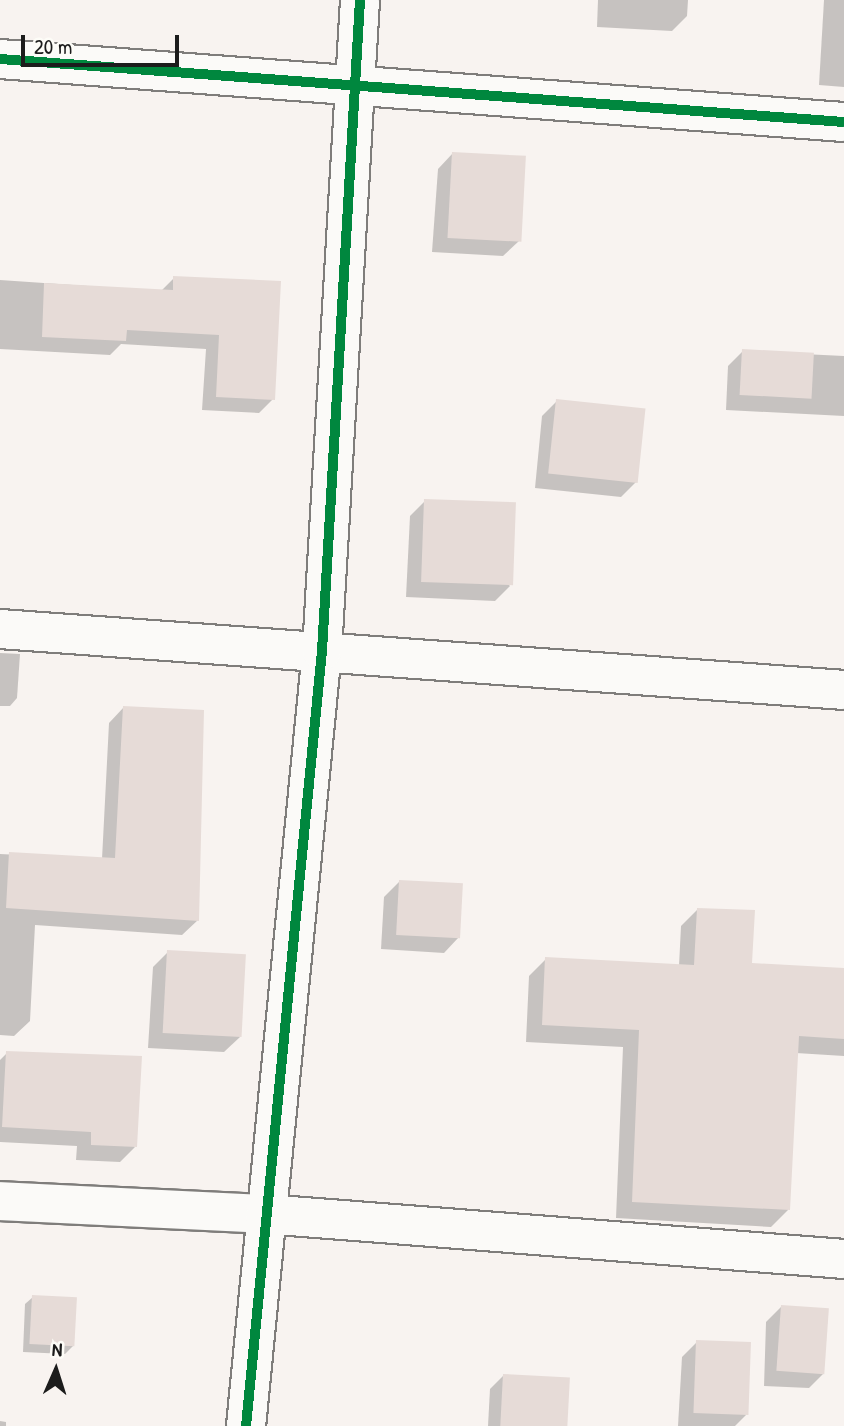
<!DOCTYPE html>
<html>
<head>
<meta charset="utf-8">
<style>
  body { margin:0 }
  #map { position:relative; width:844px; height:1426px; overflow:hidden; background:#f8f3f0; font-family:"Patrick Hand",sans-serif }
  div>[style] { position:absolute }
  .shadow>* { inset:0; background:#0003 }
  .building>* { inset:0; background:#e6dbd7; transform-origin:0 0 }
  .roads { filter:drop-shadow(2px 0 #7f7d7b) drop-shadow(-2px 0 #7f7d7b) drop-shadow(0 2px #7f7d7b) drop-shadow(0 -2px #7f7d7b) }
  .minor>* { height:38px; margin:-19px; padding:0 19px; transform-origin:19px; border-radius:19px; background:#fbfaf8 }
  .cycleway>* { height:10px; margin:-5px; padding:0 5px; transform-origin:5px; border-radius:5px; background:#00873e }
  span { translate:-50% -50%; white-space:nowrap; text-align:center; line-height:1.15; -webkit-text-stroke:5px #fdfcf7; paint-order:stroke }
  .north { position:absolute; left:21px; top:1335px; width:70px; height:70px; -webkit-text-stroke:5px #fdfcf7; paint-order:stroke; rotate:3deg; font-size:19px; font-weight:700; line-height:28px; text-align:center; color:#1c1c1c }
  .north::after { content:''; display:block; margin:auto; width:24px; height:32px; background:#1c1c1c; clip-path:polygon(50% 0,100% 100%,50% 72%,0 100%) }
  .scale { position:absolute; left:21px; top:35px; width:158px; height:32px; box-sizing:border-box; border:4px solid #1c1c1c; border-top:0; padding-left:9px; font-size:21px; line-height:24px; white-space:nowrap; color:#1c1c1c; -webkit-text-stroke:5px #fdfcf7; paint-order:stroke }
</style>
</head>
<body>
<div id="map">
  <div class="shadow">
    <i style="clip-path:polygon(598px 0,688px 0,687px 16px,672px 31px,597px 27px)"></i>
    <i style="clip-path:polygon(824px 0,844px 0,844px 87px,819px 85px)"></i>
    <i style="clip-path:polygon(453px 153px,519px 241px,503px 256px,432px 252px,438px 169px)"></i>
    <i style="clip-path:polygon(174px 278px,273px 399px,259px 413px,202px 410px,206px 349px,121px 344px,110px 355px,0 349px,0 280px,161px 291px)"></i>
    <i style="clip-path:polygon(743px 351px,844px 356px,844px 416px,726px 410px,728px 366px)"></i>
    <i style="clip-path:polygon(557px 401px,636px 482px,621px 497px,535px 488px,542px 416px)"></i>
    <i style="clip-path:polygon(425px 501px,510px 586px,495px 601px,406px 597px,410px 516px)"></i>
    <i style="clip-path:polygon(0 653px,20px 654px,17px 698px,10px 706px,0 706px)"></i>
    <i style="clip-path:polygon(124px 707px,198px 920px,182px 935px,35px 925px,30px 1021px,14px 1036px,0 1035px,0 854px,102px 859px,109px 723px)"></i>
    <i style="clip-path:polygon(399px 882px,459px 937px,444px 953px,381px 949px,384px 897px)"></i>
    <i style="clip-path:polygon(698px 909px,750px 965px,844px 970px,844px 1056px,796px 1053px,788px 1210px,771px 1227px,616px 1218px,623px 1047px,526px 1042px,529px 976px,546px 959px,679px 966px,681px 926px)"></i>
    <i style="clip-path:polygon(168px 952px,240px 1037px,224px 1052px,148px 1048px,153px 967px)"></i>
    <i style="clip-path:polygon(7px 1053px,135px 1147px,120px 1162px,76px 1160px,77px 1146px,0 1142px,0 1060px)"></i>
    <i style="clip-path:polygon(33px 1297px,73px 1346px,65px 1354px,23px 1352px,25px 1304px)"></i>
    <i style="clip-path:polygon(781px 1307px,824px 1373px,809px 1388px,764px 1386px,766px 1322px)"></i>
    <i style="clip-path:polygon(697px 1342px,746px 1415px,735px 1426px,678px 1426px,682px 1357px)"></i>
    <i style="clip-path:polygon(504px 1375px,566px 1426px,488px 1426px,490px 1389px)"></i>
    <i style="clip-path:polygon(0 1421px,6px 1422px,6px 1426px,0 1426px)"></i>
  </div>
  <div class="building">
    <i style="left:452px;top:152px;width:74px;height:86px;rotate:3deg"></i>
    <i style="clip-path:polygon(173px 276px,281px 281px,275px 400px,216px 397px,219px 335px,127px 330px,126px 341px,42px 337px,44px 283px,173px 290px)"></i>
    <i style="left:742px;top:349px;width:72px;height:46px;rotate:3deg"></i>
    <i style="left:556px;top:399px;width:90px;height:75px;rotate:6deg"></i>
    <i style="left:424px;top:499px;width:92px;height:83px;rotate:2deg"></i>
    <i style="clip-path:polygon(123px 706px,204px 710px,199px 921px,6px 908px,9px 852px,115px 858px)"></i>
    <i style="left:399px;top:880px;width:64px;height:55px;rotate:3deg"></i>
    <i style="clip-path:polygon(697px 908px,755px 910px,752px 963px,844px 968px,844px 1039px,799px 1036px,790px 1210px,632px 1202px,639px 1030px,542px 1025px,545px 957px,694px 965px)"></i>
    <i style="left:167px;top:950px;width:79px;height:83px;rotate:3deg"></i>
    <i style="clip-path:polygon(6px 1051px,142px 1056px,137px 1147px,91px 1145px,91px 1132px,2px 1127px)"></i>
    <i style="left:32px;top:1295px;width:45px;height:49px;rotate:3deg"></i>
    <i style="left:781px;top:1305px;width:48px;height:66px;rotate:4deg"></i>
    <i style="left:696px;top:1340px;width:55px;height:73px;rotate:2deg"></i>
    <i style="left:503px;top:1374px;width:67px;height:52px;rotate:3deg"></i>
  </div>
  <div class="roads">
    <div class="minor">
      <i style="left:0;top:59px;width:846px;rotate:4.27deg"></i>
      <i style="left:0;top:629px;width:846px;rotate:4.13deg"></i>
      <i style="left:0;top:1201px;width:265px;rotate:2.8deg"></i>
      <i style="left:265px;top:1214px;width:581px;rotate:4.44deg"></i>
      <i style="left:246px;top:1426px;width:779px;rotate:-84.4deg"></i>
      <i style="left:322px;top:651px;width:652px;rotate:-86.66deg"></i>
    </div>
  </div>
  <div class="cycleway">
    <i style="left:0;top:59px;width:846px;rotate:4.27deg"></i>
    <i style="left:246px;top:1426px;width:779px;rotate:-84.4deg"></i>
    <i style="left:322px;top:651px;width:652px;rotate:-86.66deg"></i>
  </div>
  <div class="north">N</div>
  <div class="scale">20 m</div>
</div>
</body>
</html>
